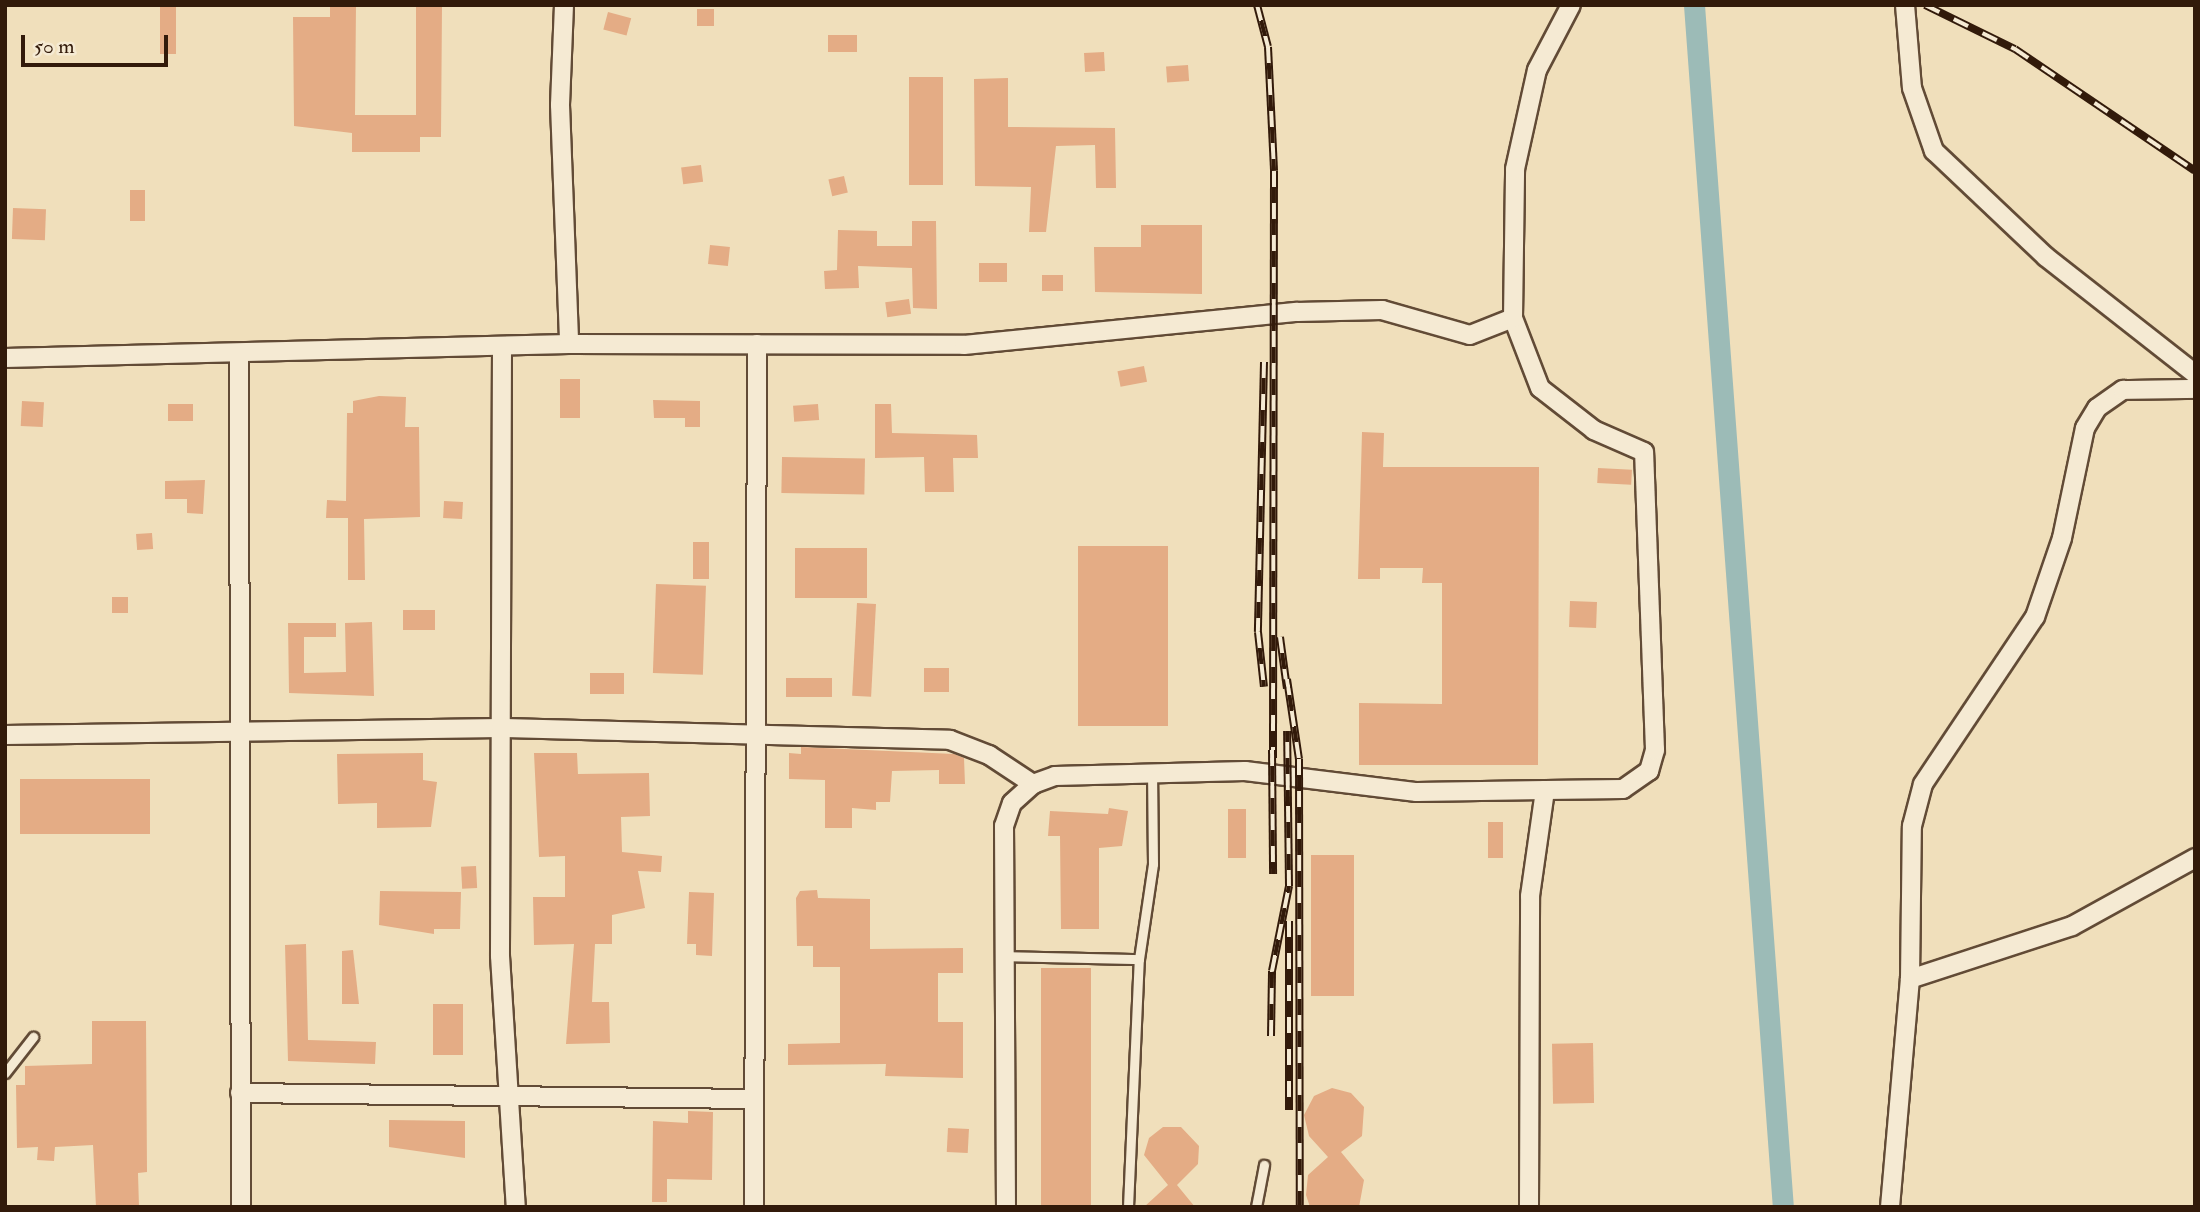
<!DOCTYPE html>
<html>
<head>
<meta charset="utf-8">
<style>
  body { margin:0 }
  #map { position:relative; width:2200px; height:1212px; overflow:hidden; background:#f0dfbb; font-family:"IM FELL Double Pica",serif }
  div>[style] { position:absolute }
  .canal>* { height:21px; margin:-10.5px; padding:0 10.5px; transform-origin:10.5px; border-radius:10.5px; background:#9cbbb7 }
  .building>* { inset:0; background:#e4ac85; transform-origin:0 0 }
  .roads { filter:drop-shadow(2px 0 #624b36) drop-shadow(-2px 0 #624b36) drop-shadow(0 2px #624b36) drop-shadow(0 -2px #624b36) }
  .service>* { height:9px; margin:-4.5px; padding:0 4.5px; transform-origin:4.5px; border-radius:4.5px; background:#f5ead3 }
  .minor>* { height:18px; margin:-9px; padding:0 9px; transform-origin:9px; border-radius:9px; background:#f5ead3 }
  .rail>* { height:8px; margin-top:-4px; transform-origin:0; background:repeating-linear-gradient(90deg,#f5ead3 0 16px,#321a0a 0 32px); box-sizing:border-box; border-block:2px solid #321a0a }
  span { translate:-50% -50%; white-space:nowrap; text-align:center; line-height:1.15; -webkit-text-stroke:7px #f5ead3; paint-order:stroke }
  .frame { position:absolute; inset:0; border:7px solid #321a0a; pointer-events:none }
  .scale { position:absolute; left:21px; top:35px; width:147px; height:32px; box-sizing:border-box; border:4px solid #321a0a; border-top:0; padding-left:9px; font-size:21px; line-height:24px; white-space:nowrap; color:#321a0a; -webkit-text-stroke:5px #f5ead3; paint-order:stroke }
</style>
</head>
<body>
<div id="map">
  <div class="canal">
    <i style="left:1694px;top:5px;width:1205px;rotate:85.77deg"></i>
  </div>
  <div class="building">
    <i style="left:160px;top:5px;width:16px;height:49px"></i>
    <i style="clip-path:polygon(330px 5px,356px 5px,355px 115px,416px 115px,416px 6px,442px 6px,441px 137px,420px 137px,420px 152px,352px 152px,352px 133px,294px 126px,293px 17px,330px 17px)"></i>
    <i style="left:697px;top:9px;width:17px;height:17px"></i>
    <i style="left:608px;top:12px;width:24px;height:18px;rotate:15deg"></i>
    <i style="left:857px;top:35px;width:17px;height:29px;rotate:90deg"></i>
    <i style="left:1104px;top:52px;width:19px;height:20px;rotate:87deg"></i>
    <i style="left:1188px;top:65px;width:16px;height:22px;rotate:86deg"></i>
    <i style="left:909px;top:77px;width:34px;height:108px"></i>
    <i style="clip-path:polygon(1008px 78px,1008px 127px,1115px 128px,1116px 188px,1096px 188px,1095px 145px,1056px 146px,1046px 232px,1029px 232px,1031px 187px,975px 186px,974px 79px)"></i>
    <i style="left:701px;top:165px;width:17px;height:20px;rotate:83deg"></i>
    <i style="left:844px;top:176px;width:17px;height:16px;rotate:77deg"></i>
    <i style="left:130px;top:190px;width:15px;height:31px"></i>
    <i style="left:13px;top:208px;width:33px;height:31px;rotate:2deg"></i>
    <i style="clip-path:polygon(912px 221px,936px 221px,937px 309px,913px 308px,912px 268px,858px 266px,859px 288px,825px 289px,824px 271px,837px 270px,838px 230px,877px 231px,877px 246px,912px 246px)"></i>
    <i style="clip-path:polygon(1141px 225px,1202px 225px,1202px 294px,1095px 292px,1094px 247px,1141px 247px)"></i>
    <i style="left:710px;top:245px;width:20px;height:19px;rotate:6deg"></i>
    <i style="left:979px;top:263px;width:28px;height:19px"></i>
    <i style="left:1063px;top:275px;width:16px;height:21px;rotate:90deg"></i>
    <i style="left:909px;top:299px;width:15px;height:24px;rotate:82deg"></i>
    <i style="left:1144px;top:366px;width:16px;height:27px;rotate:79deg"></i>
    <i style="left:580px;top:379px;width:39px;height:20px;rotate:90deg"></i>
    <i style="clip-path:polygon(379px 396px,406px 397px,405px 427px,419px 427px,420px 517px,364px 519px,365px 580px,348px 580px,348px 518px,326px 518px,327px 500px,346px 501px,347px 413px,353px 413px,353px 401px)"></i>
    <i style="clip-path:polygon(653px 400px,700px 401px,700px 427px,685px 427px,685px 418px,654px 418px)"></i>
    <i style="left:22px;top:401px;width:22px;height:25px;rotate:3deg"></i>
    <i style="left:168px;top:404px;width:25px;height:17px"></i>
    <i style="left:818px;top:404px;width:16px;height:25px;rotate:86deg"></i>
    <i style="clip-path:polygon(875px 404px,891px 404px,892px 433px,977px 435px,978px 458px,953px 458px,954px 492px,925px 492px,924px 457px,875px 458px)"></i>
    <i style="clip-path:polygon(1362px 432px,1384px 433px,1383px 467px,1539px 467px,1538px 765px,1359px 765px,1359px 703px,1442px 704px,1442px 583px,1422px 583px,1423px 568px,1380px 568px,1380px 579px,1358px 579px)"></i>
    <i style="left:782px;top:457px;width:83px;height:36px;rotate:1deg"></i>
    <i style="left:1598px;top:468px;width:34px;height:15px;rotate:3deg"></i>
    <i style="clip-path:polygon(205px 480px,203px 514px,187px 513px,187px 499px,165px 499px,165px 481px)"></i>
    <i style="left:444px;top:501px;width:19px;height:17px;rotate:3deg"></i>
    <i style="left:152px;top:533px;width:16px;height:16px;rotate:86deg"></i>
    <i style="left:693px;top:542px;width:16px;height:37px"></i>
    <i style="left:1078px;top:546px;width:90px;height:180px"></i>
    <i style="left:795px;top:548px;width:72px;height:50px"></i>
    <i style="left:656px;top:584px;width:50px;height:89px;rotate:2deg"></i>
    <i style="left:112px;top:597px;width:16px;height:16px"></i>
    <i style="left:1570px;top:601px;width:27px;height:26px;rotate:2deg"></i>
    <i style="left:857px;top:603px;width:19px;height:93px;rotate:3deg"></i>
    <i style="left:403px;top:610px;width:32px;height:20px"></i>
    <i style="clip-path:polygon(372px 622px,374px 696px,289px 693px,288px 623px,336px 623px,336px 637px,304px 637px,304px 673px,346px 672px,345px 623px)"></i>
    <i style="left:924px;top:668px;width:25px;height:24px"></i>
    <i style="left:590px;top:673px;width:34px;height:21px"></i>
    <i style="left:786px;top:678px;width:46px;height:19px"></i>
    <i style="clip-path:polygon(801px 747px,954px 754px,964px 758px,965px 784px,939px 784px,939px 770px,892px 771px,890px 802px,876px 802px,876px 810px,852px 808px,852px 828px,825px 828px,825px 780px,789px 779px,789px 753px,801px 754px)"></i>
    <i style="clip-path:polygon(423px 753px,423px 780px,437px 782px,431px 827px,377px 828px,377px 803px,338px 804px,337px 754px)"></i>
    <i style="clip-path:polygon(534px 753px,577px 753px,578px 774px,649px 773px,650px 816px,621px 817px,622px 852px,662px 856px,661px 872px,638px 871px,645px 908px,612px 915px,612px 944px,595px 944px,592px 1002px,609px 1002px,610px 1043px,566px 1044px,574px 944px,534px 945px,533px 897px,565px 897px,565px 856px,539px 857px)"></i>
    <i style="left:150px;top:779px;width:55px;height:130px;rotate:90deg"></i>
    <i style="clip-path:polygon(1109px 808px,1128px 811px,1122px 846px,1099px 848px,1099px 929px,1061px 929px,1060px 836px,1048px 836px,1050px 811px,1108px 814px)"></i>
    <i style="left:1228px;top:809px;width:18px;height:49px"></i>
    <i style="left:1488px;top:822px;width:15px;height:36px"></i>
    <i style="left:1311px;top:855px;width:43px;height:141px"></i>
    <i style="left:476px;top:866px;width:22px;height:15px;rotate:87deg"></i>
    <i style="clip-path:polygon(817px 890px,818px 898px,870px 899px,870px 949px,963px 948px,963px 973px,938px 973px,938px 1022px,963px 1022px,963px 1078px,885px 1076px,886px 1064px,788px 1065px,788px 1044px,840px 1043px,840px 967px,813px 967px,813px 946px,797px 946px,796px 898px,800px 891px)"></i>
    <i style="clip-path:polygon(380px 891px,461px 892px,460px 929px,434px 929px,434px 934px,379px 925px)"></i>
    <i style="clip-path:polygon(689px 892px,714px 893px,712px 956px,696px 955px,696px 944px,687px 944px)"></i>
    <i style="clip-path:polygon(306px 944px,308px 1040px,376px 1042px,375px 1064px,288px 1061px,285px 945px)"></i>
    <i style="clip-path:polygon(353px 950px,359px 1004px,342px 1004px,342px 951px)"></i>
    <i style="left:1041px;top:968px;width:50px;height:239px"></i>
    <i style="left:433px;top:1004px;width:30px;height:51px"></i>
    <i style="clip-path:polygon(92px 1021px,146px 1021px,147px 1172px,138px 1173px,139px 1207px,96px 1207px,93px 1145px,55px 1147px,54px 1161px,37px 1160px,38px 1147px,17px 1148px,16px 1085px,25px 1085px,25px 1066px,92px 1064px)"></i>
    <i style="left:1593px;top:1043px;width:60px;height:41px;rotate:89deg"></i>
    <i style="clip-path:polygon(1332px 1088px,1351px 1093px,1364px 1107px,1362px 1136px,1341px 1152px,1364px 1180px,1359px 1207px,1310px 1207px,1306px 1195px,1308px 1175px,1328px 1157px,1309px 1136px,1304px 1115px,1314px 1096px)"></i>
    <i style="clip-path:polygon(688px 1111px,713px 1112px,712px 1180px,667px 1179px,667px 1202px,652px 1202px,653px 1121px,688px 1123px)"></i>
    <i style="clip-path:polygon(389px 1120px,465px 1121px,465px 1158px,389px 1147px)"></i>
    <i style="clip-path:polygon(1163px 1127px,1181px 1127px,1199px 1146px,1198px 1164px,1177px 1185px,1195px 1207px,1144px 1207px,1168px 1185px,1144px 1155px,1149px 1138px)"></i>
    <i style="left:948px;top:1128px;width:21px;height:24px;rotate:3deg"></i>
  </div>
  <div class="roads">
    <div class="service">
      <i style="left:1003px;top:956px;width:136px;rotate:1.3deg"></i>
      <i style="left:5px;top:1073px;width:46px;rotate:-52.1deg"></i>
      <i style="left:1128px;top:1207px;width:248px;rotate:-87.5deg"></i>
      <i style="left:1139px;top:959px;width:96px;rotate:-81.6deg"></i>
      <i style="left:1153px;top:864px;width:90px;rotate:-90.6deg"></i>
      <i style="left:1256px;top:1207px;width:43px;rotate:-79.2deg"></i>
    </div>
    <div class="minor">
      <i style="left:564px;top:5px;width:100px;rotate:92.3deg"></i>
      <i style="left:560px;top:105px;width:239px;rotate:87.8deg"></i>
      <i style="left:1905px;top:5px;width:83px;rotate:85.2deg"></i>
      <i style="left:1912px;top:88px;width:67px;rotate:70.8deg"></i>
      <i style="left:1934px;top:151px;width:154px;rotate:43.4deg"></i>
      <i style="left:2046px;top:257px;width:189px;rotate:38.1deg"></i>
      <i style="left:502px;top:347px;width:609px;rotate:90.19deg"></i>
      <i style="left:500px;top:956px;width:252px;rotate:86.4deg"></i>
      <i style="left:239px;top:357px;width:850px;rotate:89.87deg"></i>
      <i style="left:5px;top:358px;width:564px;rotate:-1.42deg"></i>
      <i style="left:569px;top:344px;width:395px;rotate:0.1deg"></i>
      <i style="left:964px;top:345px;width:335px;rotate:-5.7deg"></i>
      <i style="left:1297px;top:312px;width:85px;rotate:-1.3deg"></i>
      <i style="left:1382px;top:310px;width:91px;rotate:15.9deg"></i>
      <i style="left:1470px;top:335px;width:46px;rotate:-21.6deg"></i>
      <i style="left:5px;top:735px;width:496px;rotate:-0.8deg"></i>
      <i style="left:501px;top:728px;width:449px;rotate:1.5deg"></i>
      <i style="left:950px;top:740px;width:42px;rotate:21deg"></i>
      <i style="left:989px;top:755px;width:53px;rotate:33.4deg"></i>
      <i style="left:1910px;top:979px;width:170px;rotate:-18.1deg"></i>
      <i style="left:2072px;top:926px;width:141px;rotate:-28.9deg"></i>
      <i style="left:240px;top:1093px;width:514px;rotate:0.67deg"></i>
      <i style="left:754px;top:1207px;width:863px;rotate:-89.8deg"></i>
      <i style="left:1006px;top:1207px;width:381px;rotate:-90.3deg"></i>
      <i style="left:1004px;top:826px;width:24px;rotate:-71deg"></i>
      <i style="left:1012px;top:803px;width:28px;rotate:-42deg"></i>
      <i style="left:1033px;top:784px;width:23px;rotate:-20deg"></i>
      <i style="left:1055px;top:776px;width:190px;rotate:-1.5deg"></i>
      <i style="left:1245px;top:771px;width:173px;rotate:7deg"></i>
      <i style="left:1417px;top:792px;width:128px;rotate:-0.9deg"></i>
      <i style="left:1529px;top:1207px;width:311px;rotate:-89.8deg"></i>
      <i style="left:1530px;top:896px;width:107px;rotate:-81.9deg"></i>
      <i style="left:1545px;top:790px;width:78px;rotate:-0.7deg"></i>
      <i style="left:1623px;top:789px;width:32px;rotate:-35deg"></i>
      <i style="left:1649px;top:771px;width:22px;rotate:-74deg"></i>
      <i style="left:1655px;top:750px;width:298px;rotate:-92.1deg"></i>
      <i style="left:1644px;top:452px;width:55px;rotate:-156.3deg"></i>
      <i style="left:1594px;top:430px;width:68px;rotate:-142.1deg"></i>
      <i style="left:1540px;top:388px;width:75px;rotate:-111.1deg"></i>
      <i style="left:1513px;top:318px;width:149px;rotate:-89.2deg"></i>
      <i style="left:1515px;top:169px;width:101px;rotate:-77.5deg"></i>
      <i style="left:1537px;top:70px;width:73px;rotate:-62.4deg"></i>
      <i style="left:1890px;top:1207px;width:229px;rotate:-85deg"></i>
      <i style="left:1910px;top:979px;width:153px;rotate:-89.3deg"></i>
      <i style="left:1912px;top:826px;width:43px;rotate:-75.3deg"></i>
      <i style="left:1923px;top:784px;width:201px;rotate:-56.2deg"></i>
      <i style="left:2035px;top:617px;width:83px;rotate:-71.1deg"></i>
      <i style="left:2062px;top:538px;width:112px;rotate:-78.2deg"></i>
      <i style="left:2085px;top:428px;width:23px;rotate:-59deg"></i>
      <i style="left:2097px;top:408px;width:32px;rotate:-35deg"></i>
      <i style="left:2123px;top:390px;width:72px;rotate:-0.8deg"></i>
    </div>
  </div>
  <div class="rail">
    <i style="left:1257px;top:5px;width:43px;rotate:75.3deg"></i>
    <i style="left:1268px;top:47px;width:124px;rotate:87.2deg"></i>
    <i style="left:1274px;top:171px;width:587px;rotate:90.1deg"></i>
    <i style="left:1925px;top:5px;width:100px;rotate:26.1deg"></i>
    <i style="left:2015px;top:49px;width:217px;rotate:34.1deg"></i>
    <i style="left:1264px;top:362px;width:270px;rotate:91.3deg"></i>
    <i style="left:1258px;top:632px;width:55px;rotate:83.8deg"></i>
    <i style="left:1280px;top:637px;width:52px;rotate:82.3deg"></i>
    <i style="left:1287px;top:679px;width:81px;rotate:81.5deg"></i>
    <i style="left:1299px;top:759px;width:448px;rotate:89.9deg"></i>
    <i style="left:1272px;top:750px;width:124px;rotate:89.5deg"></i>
    <i style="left:1289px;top:921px;width:189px;rotate:90deg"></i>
    <i style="left:1271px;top:1036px;width:65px;rotate:-89.1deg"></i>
    <i style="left:1272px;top:971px;width:87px;rotate:-78.7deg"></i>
    <i style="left:1289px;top:886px;width:155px;rotate:-90.7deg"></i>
  </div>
  <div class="frame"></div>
  <div class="scale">50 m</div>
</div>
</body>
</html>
